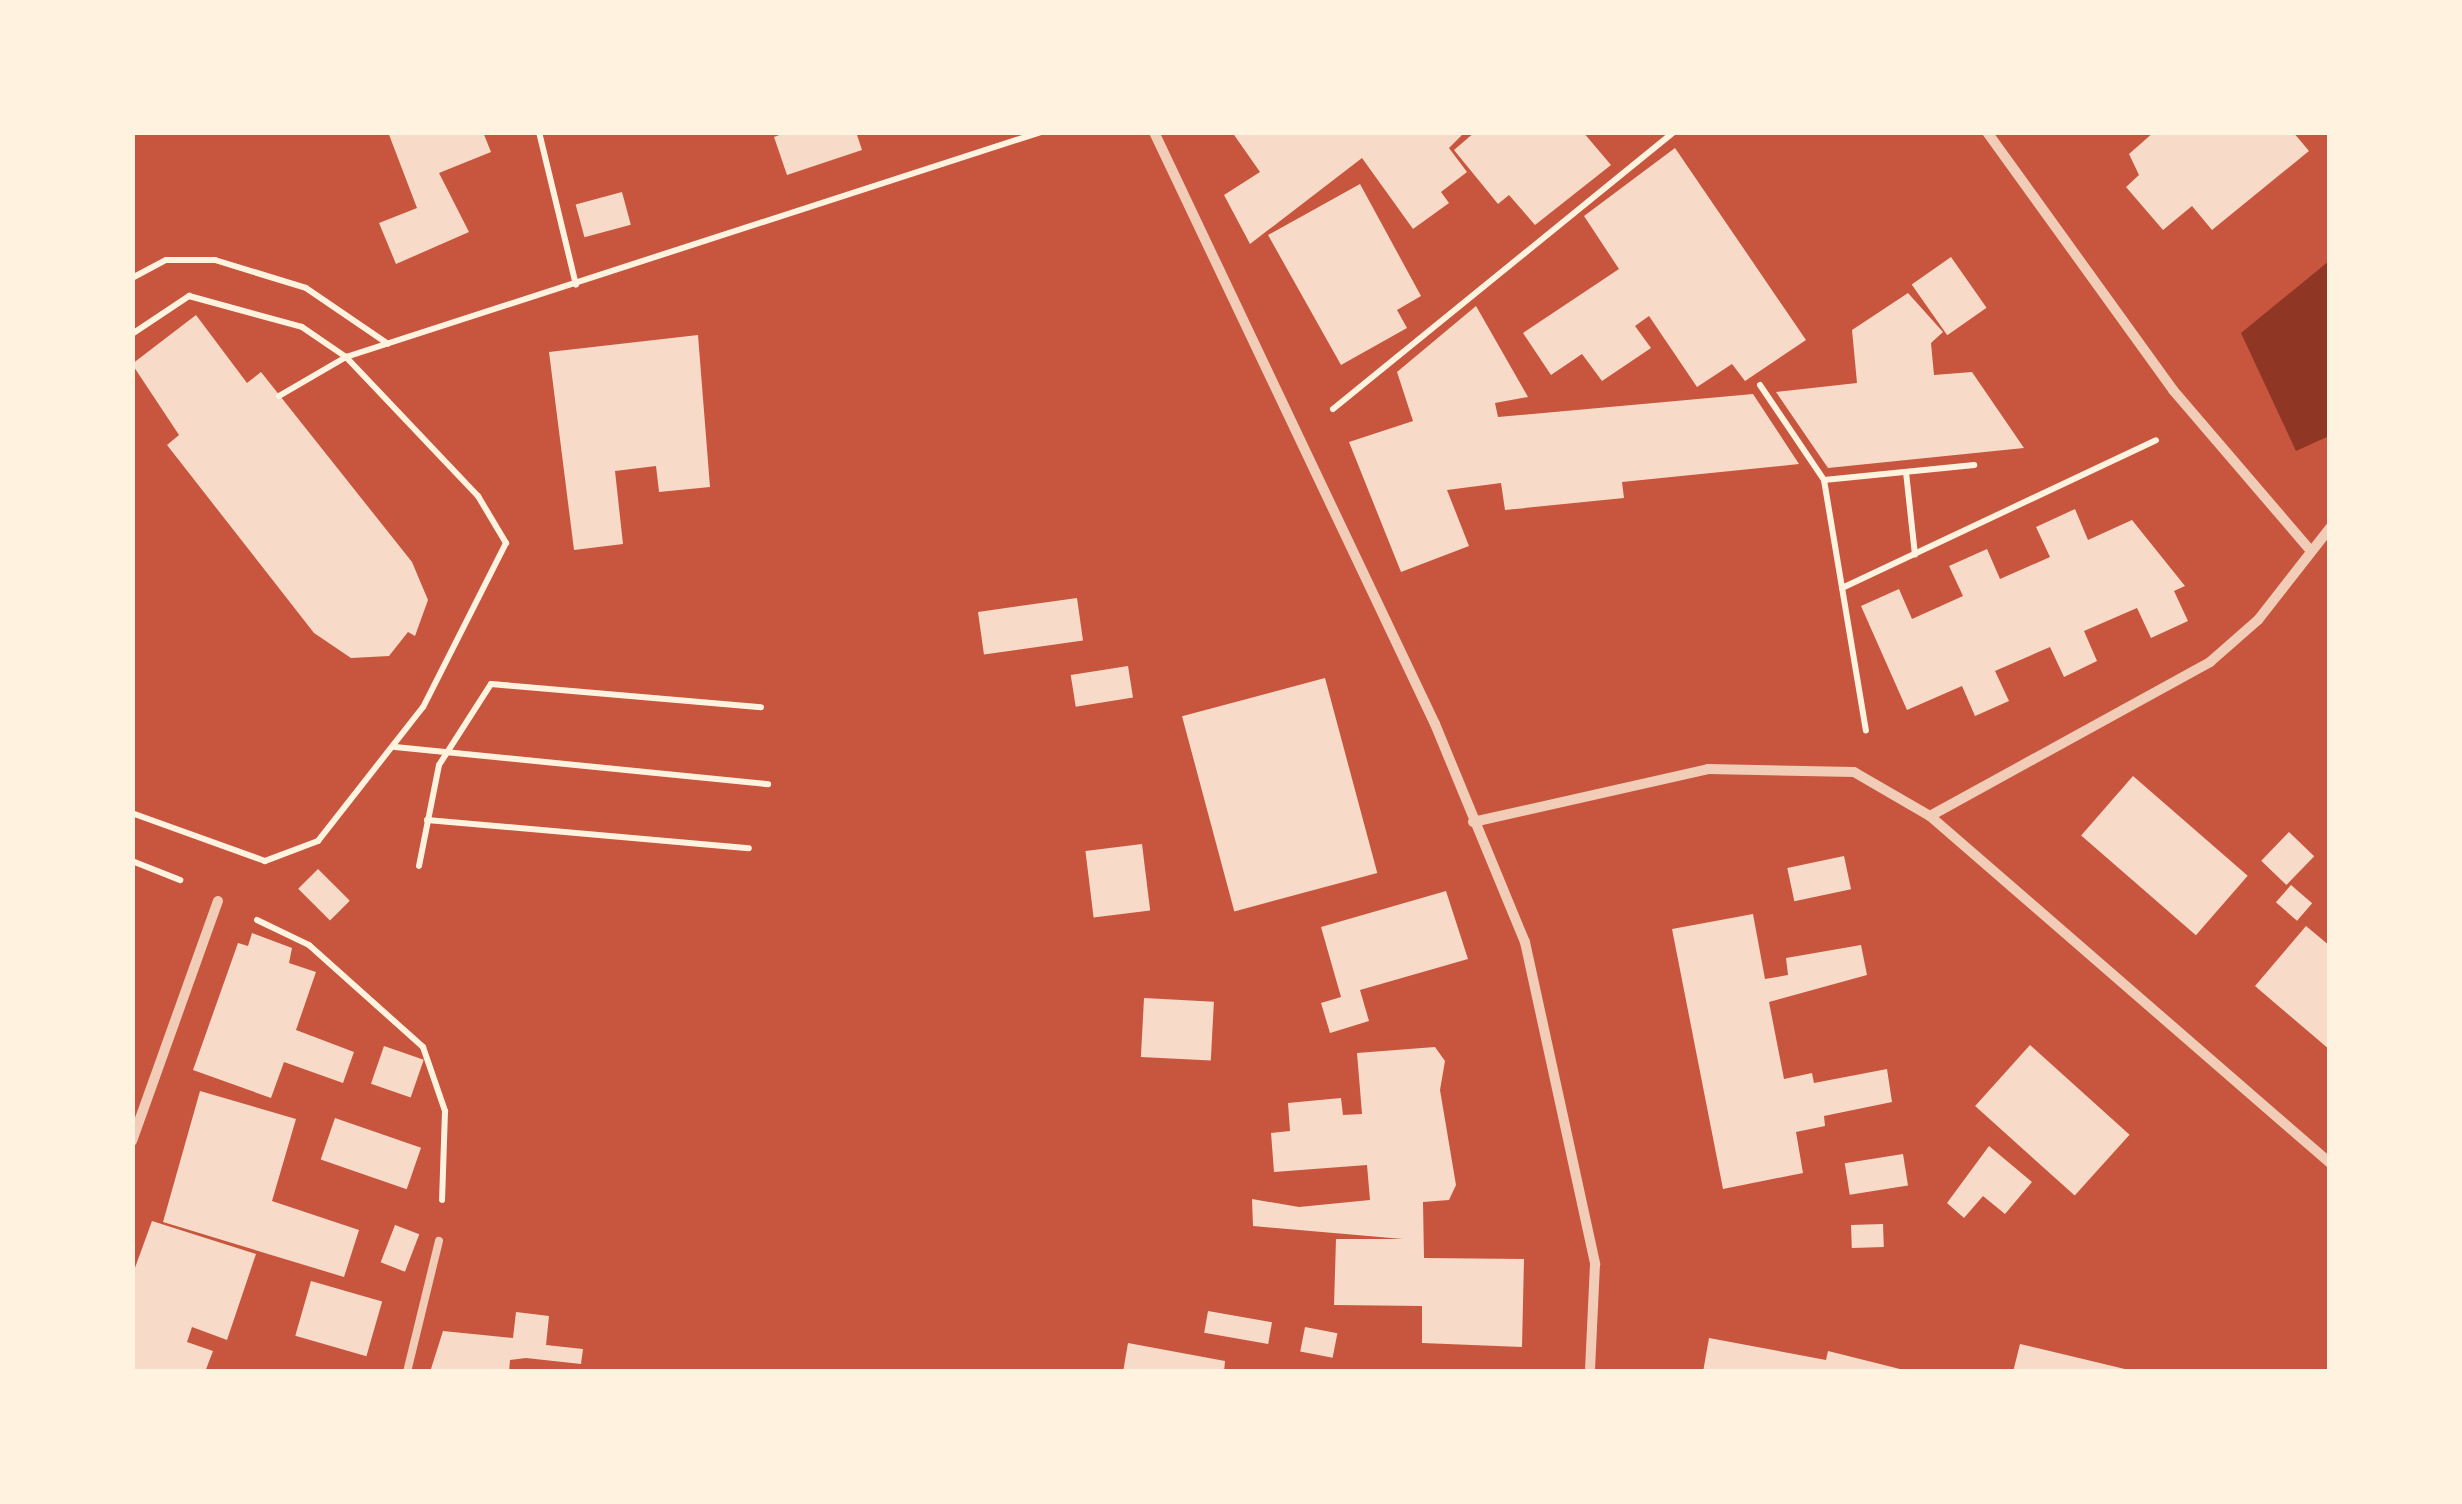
<!DOCTYPE html>
<html>
<head>
<meta charset="utf-8">
<style>
  body { margin:0 }
  #map { position:relative; width:2462px; height:1504px; overflow:hidden; background:#c8553d; font-family:Inter,sans-serif }
  div>[style] { position:absolute }
  .water>* { inset:0; background:#8f3625 }
  .building>* { inset:0; background:#f7dbc8; transform-origin:0 0 }
  .path>* { height:6px; margin:-3px; padding:0 3px; transform-origin:3px; border-radius:3px; background:#fff3e0 }
  .service>* { height:8px; margin:-4px; padding:0 4px; transform-origin:4px; border-radius:4px; background:#f1ccb7 }
  .minor>* { height:10px; margin:-5px; padding:0 5px; transform-origin:5px; border-radius:5px; background:#f1ccb7 }
  span { translate:-50% -50%; white-space:nowrap; text-align:center; line-height:1.15; -webkit-text-stroke:9px #fff3e0; paint-order:stroke }
  .frame { position:absolute; inset:0; border:135px solid #fff3e0; pointer-events:none }
</style>
</head>
<body>
<div id="map">
  <div class="water">
    <i style="clip-path:polygon(2329px 261px,2329px 436px,2296px 451px,2241px 333px)"></i>
  </div>
  <div class="building">
    <i style="clip-path:polygon(388px 132px,483px 132px,491px 152px,439px 173px,469px 232px,396px 264px,379px 223px,417px 208px)"></i>
    <i style="clip-path:polygon(787px 132px,856px 132px,862px 150px,787px 175px,774px 137px)"></i>
    <i style="clip-path:polygon(1232px 132px,1465px 132px,1449px 148px,1467px 172px,1441px 192px,1449px 203px,1413px 229px,1362px 158px,1250px 244px,1224px 195px,1260px 172px)"></i>
    <i style="clip-path:polygon(1475px 132px,1583px 132px,1611px 165px,1535px 225px,1509px 195px,1498px 204px,1454px 150px)"></i>
    <i style="clip-path:polygon(2154px 132px,2293px 132px,2309px 151px,2212px 230px,2192px 206px,2163px 230px,2126px 187px,2139px 175px,2129px 154px)"></i>
    <i style="clip-path:polygon(1675px 148px,1806px 340px,1745px 381px,1732px 364px,1697px 387px,1649px 316px,1635px 326px,1651px 348px,1602px 381px,1582px 354px,1551px 375px,1523px 333px,1619px 269px,1584px 216px)"></i>
    <i style="clip-path:polygon(1360px 184px,1421px 296px,1397px 310px,1407px 328px,1341px 365px,1268px 235px)"></i>
    <i style="left:622px;top:192px;width:34px;height:48px;rotate:75deg"></i>
    <i style="left:1951px;top:257px;width:62px;height:48px;rotate:55deg"></i>
    <i style="clip-path:polygon(1908px 293px,1943px 332px,1931px 343px,1934px 375px,1972px 372px,2024px 448px,1828px 468px,1776px 392px,1857px 383px,1852px 330px)"></i>
    <i style="clip-path:polygon(1476px 306px,1528px 397px,1495px 403px,1498px 417px,1753px 394px,1799px 464px,1622px 482px,1624px 498px,1505px 510px,1501px 483px,1447px 490px,1469px 546px,1401px 572px,1349px 442px,1413px 421px,1397px 372px)"></i>
    <i style="clip-path:polygon(196px 315px,247px 383px,261px 372px,412px 562px,428px 600px,415px 636px,408px 632px,389px 656px,351px 658px,314px 633px,167px 445px,179px 435px,132px 364px)"></i>
    <i style="clip-path:polygon(698px 335px,710px 487px,659px 492px,656px 466px,615px 471px,623px 544px,574px 550px,549px 352px)"></i>
    <i style="clip-path:polygon(2075px 509px,2088px 540px,2132px 520px,2185px 586px,2174px 591px,2188px 621px,2151px 638px,2137px 608px,2084px 631px,2097px 661px,2064px 677px,2050px 647px,1995px 671px,2009px 701px,1975px 716px,1962px 686px,1907px 710px,1861px 606px,1899px 589px,1912px 619px,1963px 596px,1949px 566px,1987px 549px,2000px 579px,2050px 557px,2036px 527px)"></i>
    <i style="left:1077px;top:598px;width:43px;height:100px;rotate:82deg"></i>
    <i style="left:1128px;top:666px;width:32px;height:58px;rotate:81deg"></i>
    <i style="left:1325px;top:678px;width:202px;height:148px;rotate:75deg"></i>
    <i style="left:2133px;top:776px;width:152px;height:79px;rotate:41deg"></i>
    <i style="left:2289px;top:832px;width:35px;height:40px;rotate:44deg"></i>
    <i style="left:1142px;top:844px;width:67px;height:57px;rotate:83deg"></i>
    <i style="left:1844px;top:856px;width:34px;height:58px;rotate:78deg"></i>
    <i style="left:318px;top:869px;width:45px;height:28px;rotate:45deg"></i>
    <i style="left:2291px;top:885px;width:28px;height:23px;rotate:41deg"></i>
    <i style="clip-path:polygon(1446px 891px,1468px 959px,1360px 990px,1369px 1021px,1330px 1033px,1321px 1003px,1341px 997px,1321px 927px)"></i>
    <i style="clip-path:polygon(1753px 914px,1765px 979px,1788px 975px,1786px 958px,1861px 945px,1867px 975px,1769px 1002px,1784px 1079px,1812px 1073px,1814px 1083px,1887px 1069px,1892px 1102px,1824px 1116px,1825px 1126px,1796px 1132px,1803px 1173px,1723px 1189px,1672px 929px)"></i>
    <i style="clip-path:polygon(2306px 926px,2330px 946px,2330px 1050px,2255px 986px)"></i>
    <i style="clip-path:polygon(252px 933px,292px 948px,289px 963px,316px 972px,296px 1030px,354px 1052px,343px 1083px,284px 1062px,271px 1098px,193px 1070px,238px 943px,248px 946px)"></i>
    <i style="left:1144px;top:998px;width:70px;height:59px;rotate:3deg"></i>
    <i style="left:2030px;top:1045px;width:134px;height:82px;rotate:42deg"></i>
    <i style="left:384px;top:1046px;width:42px;height:40px;rotate:19deg"></i>
    <i style="clip-path:polygon(1435px 1047px,1445px 1061px,1440px 1090px,1456px 1185px,1449px 1200px,1423px 1202px,1424px 1258px,1524px 1259px,1522px 1347px,1422px 1343px,1422px 1306px,1334px 1305px,1336px 1239px,1403px 1239px,1253px 1226px,1252px 1199px,1299px 1207px,1370px 1200px,1367px 1165px,1274px 1172px,1271px 1133px,1290px 1131px,1288px 1103px,1341px 1098px,1343px 1115px,1362px 1114px,1357px 1053px)"></i>
    <i style="clip-path:polygon(200px 1091px,296px 1119px,272px 1201px,359px 1230px,344px 1277px,163px 1222px)"></i>
    <i style="left:335px;top:1118px;width:91px;height:44px;rotate:19deg"></i>
    <i style="clip-path:polygon(1989px 1146px,2032px 1182px,2005px 1214px,1983px 1196px,1964px 1218px,1947px 1203px)"></i>
    <i style="left:1903px;top:1154px;width:32px;height:59px;rotate:81deg"></i>
    <i style="clip-path:polygon(152px 1221px,256px 1254px,227px 1340px,192px 1327px,187px 1342px,213px 1351px,205px 1372px,132px 1372px,132px 1276px)"></i>
    <i style="left:1883px;top:1224px;width:23px;height:32px;rotate:88deg"></i>
    <i style="left:395px;top:1225px;width:26px;height:40px;rotate:21deg"></i>
    <i style="left:311px;top:1281px;width:74px;height:57px;rotate:16deg"></i>
    <i style="left:1208px;top:1311px;width:65px;height:22px;rotate:10deg"></i>
    <i style="clip-path:polygon(516px 1312px,549px 1316px,546px 1345px,583px 1349px,581px 1364px,526px 1358px,510px 1360px,509px 1372px,430px 1372px,443px 1331px,513px 1338px)"></i>
    <i style="left:1305px;top:1327px;width:33px;height:25px;rotate:11deg"></i>
    <i style="clip-path:polygon(1709px 1338px,1826px 1360px,1828px 1351px,1912px 1372px,1703px 1372px)"></i>
    <i style="clip-path:polygon(1128px 1343px,1225px 1361px,1224px 1372px,1123px 1372px)"></i>
    <i style="clip-path:polygon(2020px 1344px,2129px 1370px,2128px 1372px,2013px 1372px)"></i>
  </div>
  <div class="path">
    <i style="left:539px;top:132px;width:157px;rotate:76.4deg"></i>
    <i style="left:132px;top:278px;width:38px;rotate:-28deg"></i>
    <i style="left:166px;top:260px;width:49px"></i>
    <i style="left:215px;top:260px;width:95px;rotate:17.1deg"></i>
    <i style="left:306px;top:288px;width:99px;rotate:34.3deg"></i>
    <i style="left:132px;top:334px;width:69px;rotate:-33.7deg"></i>
    <i style="left:189px;top:296px;width:117px;rotate:15.3deg"></i>
    <i style="left:302px;top:327px;width:53px;rotate:34.3deg"></i>
    <i style="left:346px;top:357px;width:192px;rotate:46.5deg"></i>
    <i style="left:478px;top:496px;width:55px;rotate:59.2deg"></i>
    <i style="left:506px;top:543px;width:184px;rotate:116.8deg"></i>
    <i style="left:423px;top:707px;width:170px;rotate:128.1deg"></i>
    <i style="left:318px;top:841px;width:57px;rotate:159.3deg"></i>
    <i style="left:265px;top:861px;width:141px;rotate:-160.2deg"></i>
    <i style="left:1760px;top:385px;width:115px;rotate:56deg"></i>
    <i style="left:1824px;top:480px;width:254px;rotate:80.5deg"></i>
    <i style="left:279px;top:396px;width:78px;rotate:-30.2deg"></i>
    <i style="left:346px;top:357px;width:731px;rotate:-17.94deg"></i>
    <i style="left:1333px;top:409px;width:439px;rotate:-39.1deg"></i>
    <i style="left:1906px;top:472px;width:83px;rotate:83.8deg"></i>
    <i style="left:1824px;top:480px;width:151px;rotate:-5.7deg"></i>
    <i style="left:1842px;top:588px;width:347px;rotate:-25.2deg"></i>
    <i style="left:395px;top:747px;width:375px;rotate:5.7deg"></i>
    <i style="left:427px;top:820px;width:323px;rotate:5deg"></i>
    <i style="left:132px;top:861px;width:52px;rotate:21.6deg"></i>
    <i style="left:419px;top:866px;width:103px;rotate:-78.8deg"></i>
    <i style="left:439px;top:765px;width:96px;rotate:-57.3deg"></i>
    <i style="left:491px;top:684px;width:271px;rotate:4.9deg"></i>
    <i style="left:257px;top:920px;width:58px;rotate:25.7deg"></i>
    <i style="left:309px;top:945px;width:153px;rotate:41.8deg"></i>
    <i style="left:423px;top:1047px;width:68px;rotate:71deg"></i>
    <i style="left:445px;top:1111px;width:89px;rotate:91.9deg"></i>
  </div>
  <div class="service">
    <i style="left:407px;top:1372px;width:135px;rotate:-76.3deg"></i>
  </div>
  <div class="minor">
    <i style="left:1154px;top:132px;width:655px;rotate:64.61deg"></i>
    <i style="left:1435px;top:724px;width:236px;rotate:67.6deg"></i>
    <i style="left:1525px;top:942px;width:330px;rotate:77.7deg"></i>
    <i style="left:1595px;top:1264px;width:108px;rotate:92.7deg"></i>
    <i style="left:1987px;top:132px;width:318px;rotate:54.2deg"></i>
    <i style="left:2173px;top:390px;width:211px;rotate:49.4deg"></i>
    <i style="left:1930px;top:816px;width:320px;rotate:-28.8deg"></i>
    <i style="left:2210px;top:662px;width:64px;rotate:-41.2deg"></i>
    <i style="left:2258px;top:620px;width:117px;rotate:-52deg"></i>
    <i style="left:1473px;top:822px;width:241px;rotate:-12.7deg"></i>
    <i style="left:1708px;top:769px;width:146px;rotate:1.2deg"></i>
    <i style="left:1854px;top:772px;width:88px;rotate:30.1deg"></i>
    <i style="left:1930px;top:816px;width:530px;rotate:40.94deg"></i>
    <i style="left:132px;top:1141px;width:255px;rotate:-70.3deg"></i>
  </div>
  <div class="frame"></div>
</div>
</body>
</html>
